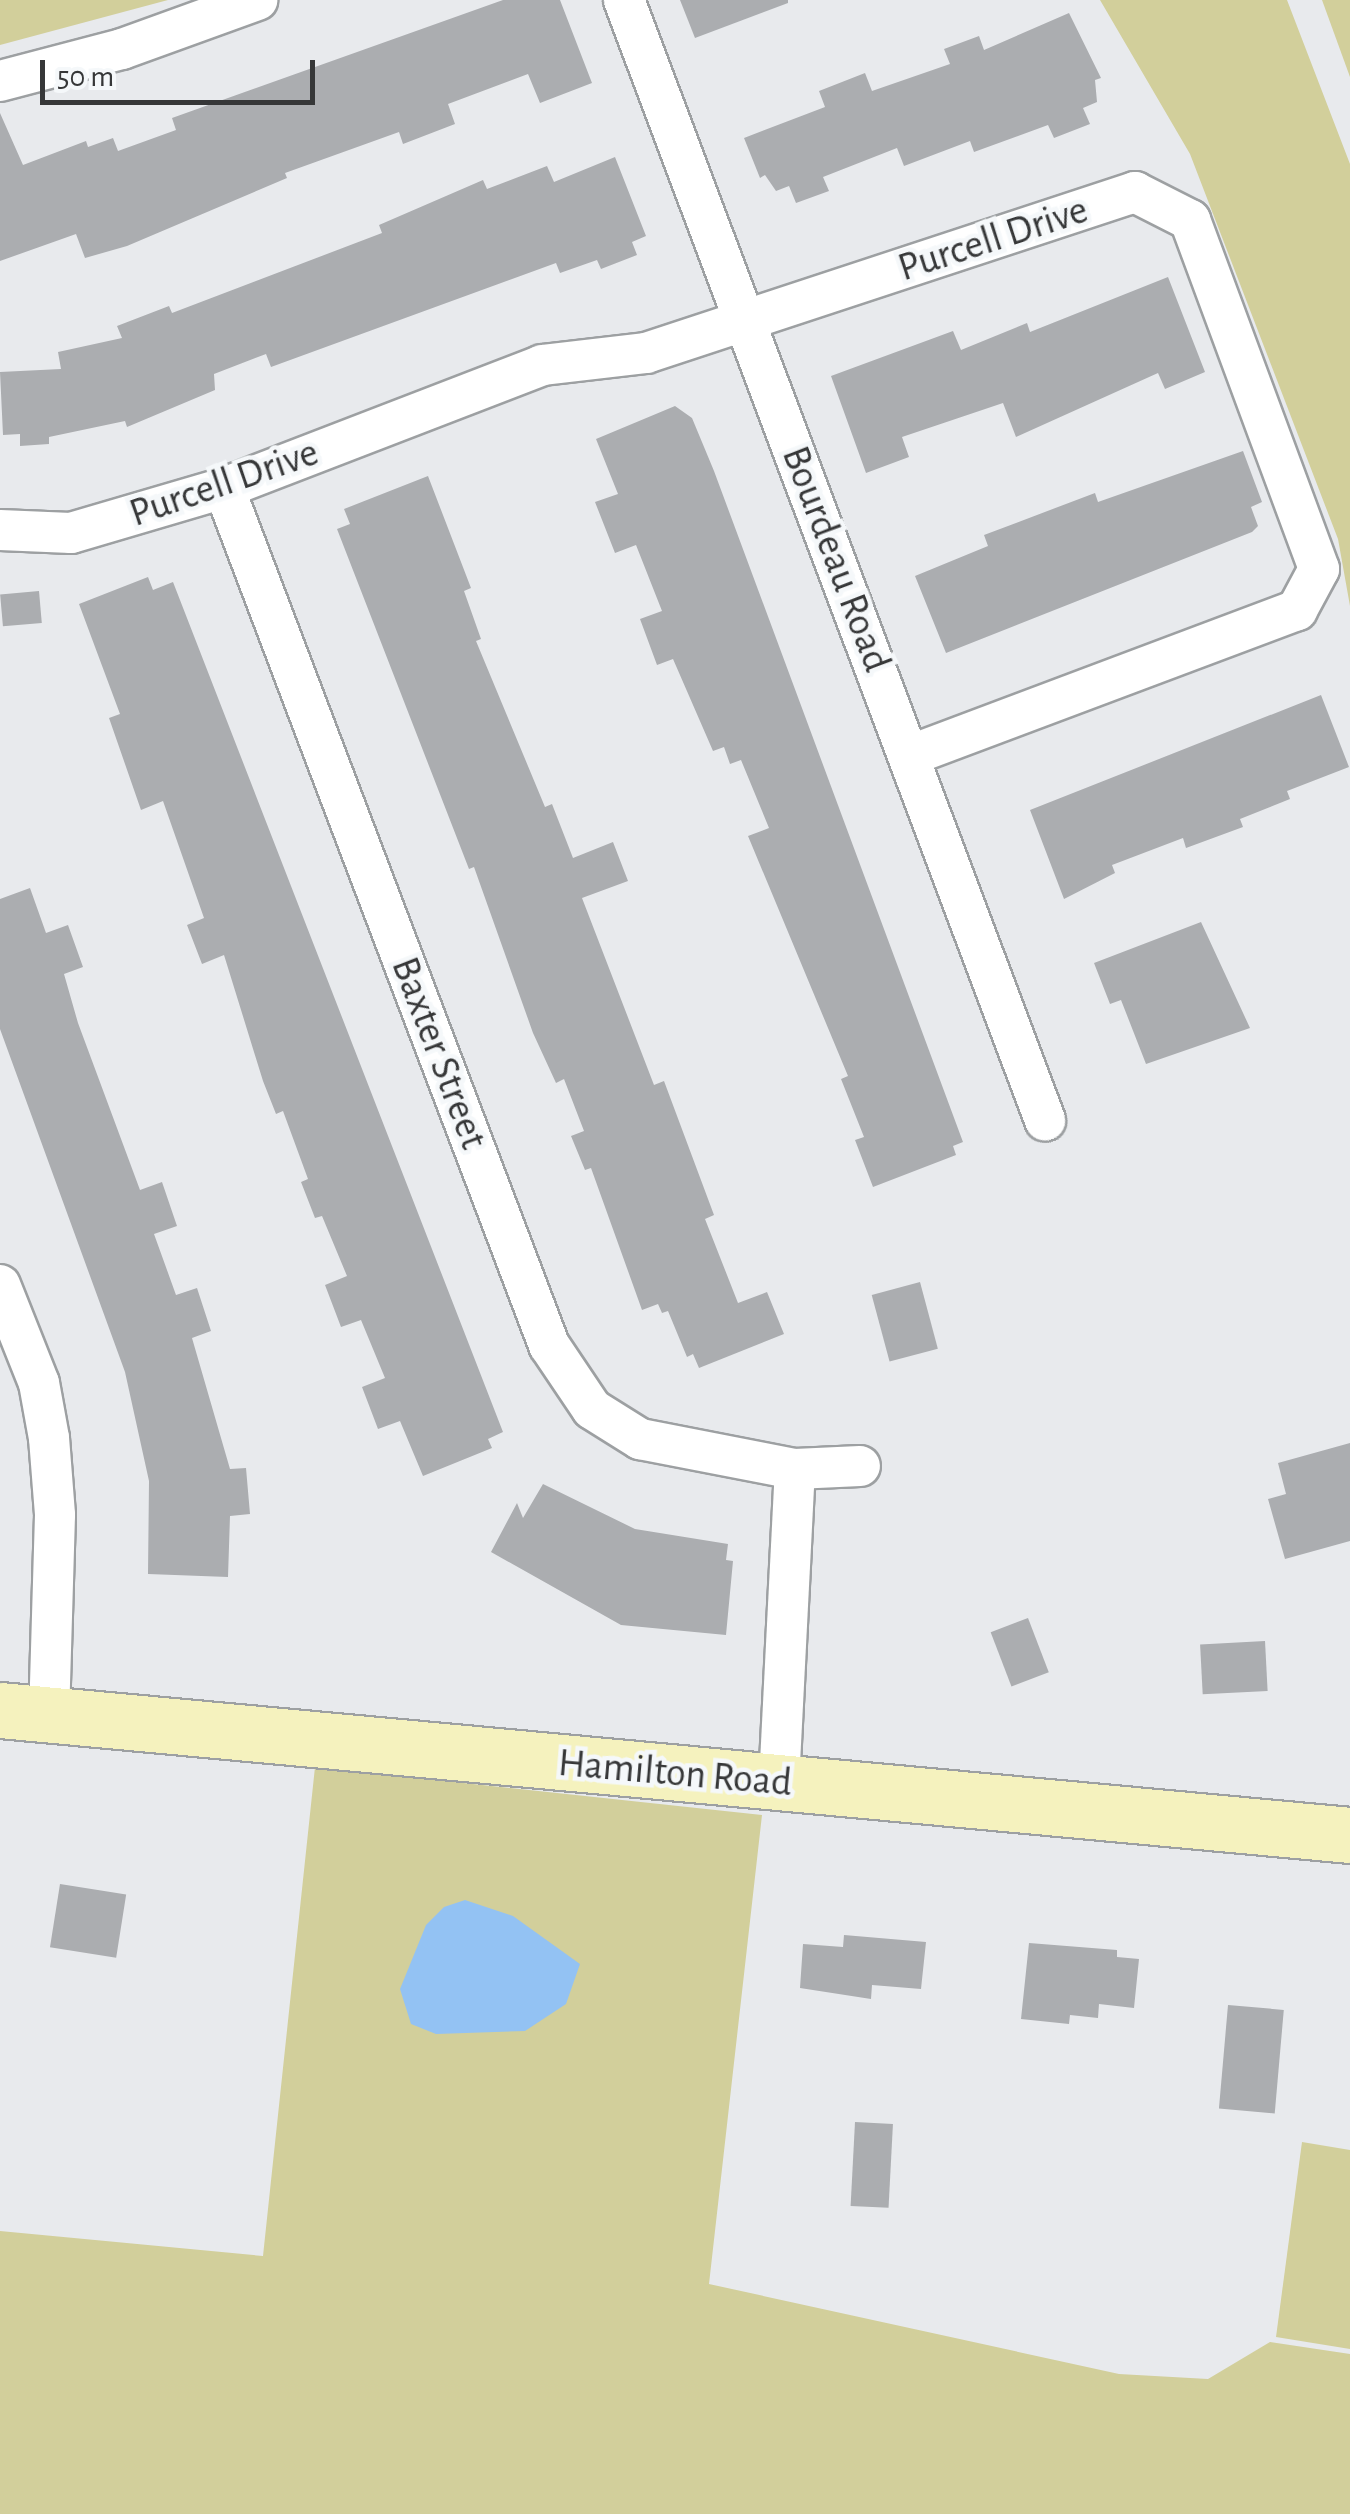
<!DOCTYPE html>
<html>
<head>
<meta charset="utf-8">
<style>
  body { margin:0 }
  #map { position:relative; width:1350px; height:2514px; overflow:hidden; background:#e8eaed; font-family:"Alegreya Sans",sans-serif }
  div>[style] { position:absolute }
  .green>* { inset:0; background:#d2cf9b }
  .water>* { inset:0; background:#93c2f3 }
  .building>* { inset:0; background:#abadb0; transform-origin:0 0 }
  .roads { filter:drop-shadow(2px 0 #9da0a2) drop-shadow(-2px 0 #9da0a2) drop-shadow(0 2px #9da0a2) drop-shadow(0 -2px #9da0a2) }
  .minor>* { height:40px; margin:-20px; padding:0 20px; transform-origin:20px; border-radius:20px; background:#fff }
  .secondary>* { height:55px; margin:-27.5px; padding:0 27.5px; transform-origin:27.5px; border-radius:27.5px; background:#f5f2be }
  span { translate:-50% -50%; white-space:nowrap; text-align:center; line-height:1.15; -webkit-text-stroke:9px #f5f8fa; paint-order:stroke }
  .street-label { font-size:40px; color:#363738 }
  .scale { position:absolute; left:40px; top:60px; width:275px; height:45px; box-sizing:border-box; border:5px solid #363738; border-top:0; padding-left:12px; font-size:30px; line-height:35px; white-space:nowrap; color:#363738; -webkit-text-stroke:8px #f5f8fa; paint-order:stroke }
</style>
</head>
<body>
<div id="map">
  <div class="green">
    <i style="clip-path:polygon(0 0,168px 0,0 45px)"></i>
    <i style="clip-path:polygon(1100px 0,1287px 0,1350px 164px,1350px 606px,1338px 539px,1190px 154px)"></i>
    <i style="clip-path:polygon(1322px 0,1350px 0,1350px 77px)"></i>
    <i style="clip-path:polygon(315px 1767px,762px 1815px,709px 2284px,1119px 2374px,1208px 2379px,1270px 2342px,1350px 2354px,1350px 2514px,0 2514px,0 2231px,263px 2256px)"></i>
    <i style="clip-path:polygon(1302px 2142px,1350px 2150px,1350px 2349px,1276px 2337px)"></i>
  </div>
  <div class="water">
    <i style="clip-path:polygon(465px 1900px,513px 1916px,580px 1964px,566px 2004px,525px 2031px,436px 2034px,411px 2024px,400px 1989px,426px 1925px,444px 1907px)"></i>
  </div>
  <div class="building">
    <i style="clip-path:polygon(503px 0,560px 0,592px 83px,540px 103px,528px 74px,448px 104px,455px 124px,403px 144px,399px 132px,285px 173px,287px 178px,127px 246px,85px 258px,76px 234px,0 261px,0 113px,23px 165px,86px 141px,88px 147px,113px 138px,118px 151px,176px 130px,172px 118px)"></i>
    <i style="clip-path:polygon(680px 0,788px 0,788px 3px,695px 38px)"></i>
    <i style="clip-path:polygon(1069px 13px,1101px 78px,1095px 80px,1097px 102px,1083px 108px,1090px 124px,1054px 138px,1048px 125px,974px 152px,970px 141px,904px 166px,897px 148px,823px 177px,829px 191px,796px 203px,789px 186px,776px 191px,765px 175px,760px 178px,744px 138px,825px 107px,819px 91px,865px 73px,872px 91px,950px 64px,944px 49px,979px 36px,984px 50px)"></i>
    <i style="clip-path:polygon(615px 157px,646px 236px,632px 242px,637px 255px,601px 269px,597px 260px,560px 273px,556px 263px,271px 367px,266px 354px,214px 374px,215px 390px,127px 427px,125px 421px,49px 437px,49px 444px,20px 446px,20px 434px,3px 435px,0 372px,61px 369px,58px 352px,122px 338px,117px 326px,169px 306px,172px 313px,382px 233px,379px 225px,483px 180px,487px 189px,547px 166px,554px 182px)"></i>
    <i style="clip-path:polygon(1168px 277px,1205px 372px,1165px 389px,1158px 373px,1016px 437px,1003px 403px,902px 437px,909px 457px,866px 473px,831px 376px,953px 331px,961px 350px,1027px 323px,1030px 332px)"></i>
    <i style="clip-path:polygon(675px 406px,692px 418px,714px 471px,963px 1142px,953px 1146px,956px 1155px,873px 1187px,855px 1140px,864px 1137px,841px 1079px,848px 1076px,748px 836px,769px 828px,741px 760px,730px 764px,724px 747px,713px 751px,673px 659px,657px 665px,640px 619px,662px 611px,636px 545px,615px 553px,595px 502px,618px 494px,596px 439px)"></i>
    <i style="clip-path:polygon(1243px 451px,1262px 502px,1251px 507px,1258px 526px,1252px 532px,946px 653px,915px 576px,988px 546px,984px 535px,1095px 493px,1098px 502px)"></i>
    <i style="clip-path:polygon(428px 476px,471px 588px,464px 591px,481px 639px,476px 641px,545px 807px,552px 804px,573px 858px,613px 842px,628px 881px,582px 898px,654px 1085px,664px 1081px,714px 1215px,705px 1219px,738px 1303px,767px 1292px,784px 1334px,699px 1368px,693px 1354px,687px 1357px,668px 1311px,662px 1313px,658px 1304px,642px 1310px,591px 1168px,585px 1170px,571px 1136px,584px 1131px,564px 1079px,556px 1083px,533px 1033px,474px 867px,469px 869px,337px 529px,350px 524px,344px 509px)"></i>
    <i style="clip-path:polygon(148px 577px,153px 590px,173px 582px,503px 1432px,488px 1439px,492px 1448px,423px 1476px,400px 1421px,378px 1429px,362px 1387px,385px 1378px,361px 1320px,341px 1327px,325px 1285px,347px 1276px,322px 1216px,315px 1218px,301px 1182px,308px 1179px,283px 1111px,276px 1114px,263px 1081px,224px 955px,202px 964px,187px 925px,204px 918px,163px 801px,141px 810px,109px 718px,120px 714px,79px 604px)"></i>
    <i style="left:39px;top:591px;width:32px;height:39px;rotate:85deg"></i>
    <i style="clip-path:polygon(1321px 695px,1349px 767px,1287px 791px,1290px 799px,1240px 819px,1243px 827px,1186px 848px,1183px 838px,1112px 865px,1115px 873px,1064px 899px,1030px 810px)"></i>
    <i style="clip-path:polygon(30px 888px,46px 933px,68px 925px,83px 967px,64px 974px,78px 1023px,140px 1190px,162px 1182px,177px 1226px,154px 1234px,176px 1295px,197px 1288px,211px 1331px,192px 1338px,230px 1469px,246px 1468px,250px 1514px,230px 1516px,228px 1577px,148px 1574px,149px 1481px,125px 1372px,0 1029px,0 899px)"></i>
    <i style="clip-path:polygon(1201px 922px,1250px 1028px,1146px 1064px,1121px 1000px,1110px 1004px,1094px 963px)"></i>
    <i style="left:920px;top:1282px;width:69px;height:50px;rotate:75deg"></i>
    <i style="clip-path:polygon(1350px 1443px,1350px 1541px,1285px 1559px,1268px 1499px,1286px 1494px,1278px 1463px)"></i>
    <i style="clip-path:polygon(543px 1484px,635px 1529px,728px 1544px,726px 1560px,733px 1561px,726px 1635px,621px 1625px,491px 1552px,517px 1503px,523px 1518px)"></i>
    <i style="left:1028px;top:1618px;width:58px;height:40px;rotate:69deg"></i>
    <i style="left:1265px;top:1641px;width:50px;height:65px;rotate:87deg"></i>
    <i style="left:60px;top:1884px;width:67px;height:64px;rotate:9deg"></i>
    <i style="clip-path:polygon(844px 1935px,926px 1942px,921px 1989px,872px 1985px,871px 1999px,800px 1988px,803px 1944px,843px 1947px)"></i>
    <i style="clip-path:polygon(1029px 1943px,1117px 1950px,1117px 1957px,1139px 1959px,1134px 2008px,1099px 2004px,1098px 2018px,1070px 2015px,1069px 2024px,1021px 2019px)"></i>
    <i style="left:1228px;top:2005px;width:56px;height:104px;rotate:5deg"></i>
    <i style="left:855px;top:2122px;width:38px;height:84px;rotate:3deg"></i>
  </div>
  <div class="roads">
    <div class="minor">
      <i style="left:624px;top:0;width:1197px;rotate:69.4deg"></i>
      <i style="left:0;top:81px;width:126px;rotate:-14.7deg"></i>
      <i style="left:122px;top:49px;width:144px;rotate:-19.9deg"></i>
      <i style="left:224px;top:488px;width:917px;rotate:69.23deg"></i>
      <i style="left:549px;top:1345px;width:77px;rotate:56.1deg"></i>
      <i style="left:592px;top:1409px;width:57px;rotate:32deg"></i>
      <i style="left:640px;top:1439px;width:158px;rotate:11deg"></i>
      <i style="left:795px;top:1469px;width:65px;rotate:-2.6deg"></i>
      <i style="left:0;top:530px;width:71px;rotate:2.4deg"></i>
      <i style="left:71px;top:533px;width:159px;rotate:-16.4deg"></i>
      <i style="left:224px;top:488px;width:341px;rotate:-21.1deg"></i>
      <i style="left:542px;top:365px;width:105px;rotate:-6.6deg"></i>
      <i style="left:646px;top:353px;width:515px;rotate:-18.22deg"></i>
      <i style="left:1135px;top:192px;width:62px;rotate:27deg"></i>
      <i style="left:1190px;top:220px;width:372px;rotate:69.7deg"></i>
      <i style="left:1319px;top:569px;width:47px;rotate:118.2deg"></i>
      <i style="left:1297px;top:610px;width:411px;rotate:159.4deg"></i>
      <i style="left:0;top:1285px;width:105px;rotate:68.3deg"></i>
      <i style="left:39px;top:1383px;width:56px;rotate:79.7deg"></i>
      <i style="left:49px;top:1438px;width:77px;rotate:85.5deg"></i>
      <i style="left:55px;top:1515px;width:200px;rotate:91.7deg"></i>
      <i style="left:779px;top:1783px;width:314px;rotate:-87.1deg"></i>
    </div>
    <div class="secondary">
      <i style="left:0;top:1710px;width:1356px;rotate:5.29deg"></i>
    </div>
  </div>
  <div class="street-label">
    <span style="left:993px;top:239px;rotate:-18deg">Purcell Drive</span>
    <span style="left:224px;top:483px;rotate:-19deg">Purcell Drive</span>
    <span style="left:836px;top:559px;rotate:69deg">Bourdeau Road</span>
    <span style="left:439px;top:1053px;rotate:69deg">Baxter Street</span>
    <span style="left:675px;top:1773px;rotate:5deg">Hamilton Road</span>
  </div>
  <div class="scale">50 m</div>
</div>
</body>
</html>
